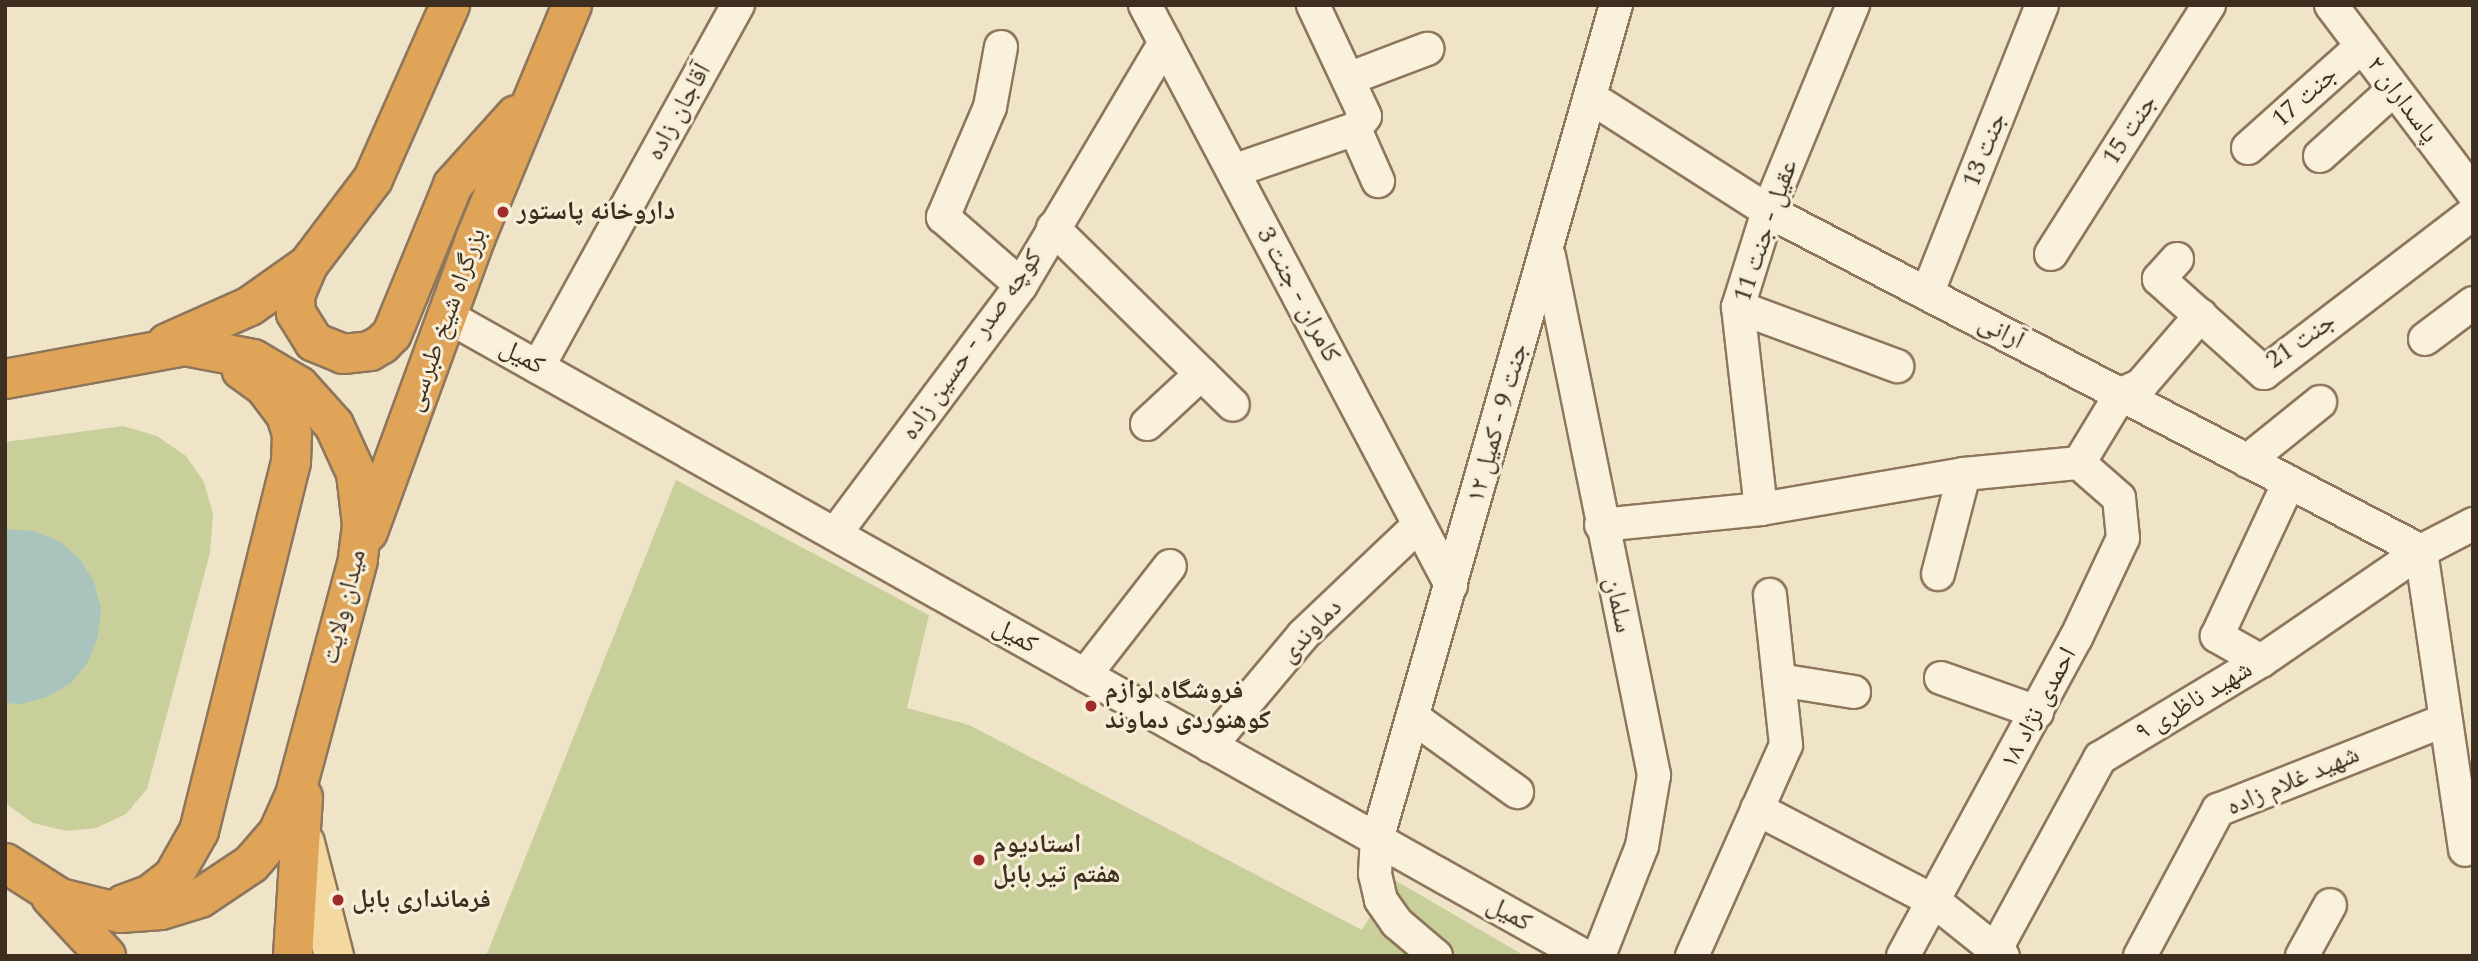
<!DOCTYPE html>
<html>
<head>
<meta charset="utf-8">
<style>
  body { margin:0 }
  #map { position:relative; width:2478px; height:961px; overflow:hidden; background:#f0e4c8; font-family:Spectral,"Noto Naskh Arabic",serif }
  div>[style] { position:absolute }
  .green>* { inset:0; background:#c9cf9b }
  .water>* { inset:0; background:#a9c4bc }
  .roads { filter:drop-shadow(2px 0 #8d765c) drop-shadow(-2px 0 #8d765c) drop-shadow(0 2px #8d765c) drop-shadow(0 -2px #8d765c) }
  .minor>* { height:32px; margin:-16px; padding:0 16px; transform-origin:16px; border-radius:16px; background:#faf1dc }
  .major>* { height:38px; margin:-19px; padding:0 19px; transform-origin:19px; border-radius:19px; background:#f3d9a0 }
  .highway>* { height:38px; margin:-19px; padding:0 19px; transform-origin:19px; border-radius:19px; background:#e0a458 }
  .dots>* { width:19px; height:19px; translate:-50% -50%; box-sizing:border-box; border:4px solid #f7eed8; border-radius:50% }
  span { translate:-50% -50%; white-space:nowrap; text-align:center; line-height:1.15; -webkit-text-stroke:6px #f7eed8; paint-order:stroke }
  .street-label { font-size:26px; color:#3d2e20 }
  .poi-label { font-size:26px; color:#3d2e20; font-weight:700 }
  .left { translate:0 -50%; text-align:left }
  .frame { position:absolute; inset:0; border:7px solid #3d2e20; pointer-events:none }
</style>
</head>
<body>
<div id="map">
  <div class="green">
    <i style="clip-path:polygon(123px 426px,157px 436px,186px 456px,204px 482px,213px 514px,210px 553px,147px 789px,126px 814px,96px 828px,66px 831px,33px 823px,5px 803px,5px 442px)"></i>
    <i style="clip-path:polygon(676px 480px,929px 615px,907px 708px,969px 725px,1362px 930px,1393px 879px,1525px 956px,486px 956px)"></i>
  </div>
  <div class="water">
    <i style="clip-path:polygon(5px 529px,34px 531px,59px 541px,80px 559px,94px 582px,101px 609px,98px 636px,88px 662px,71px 683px,47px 697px,21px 704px,5px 703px)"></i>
  </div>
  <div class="roads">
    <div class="minor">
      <i style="left:1145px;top:5px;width:656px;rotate:62.18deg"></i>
      <i style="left:2331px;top:5px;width:236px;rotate:52.9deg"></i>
      <i style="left:1001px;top:47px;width:61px;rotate:100.4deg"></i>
      <i style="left:990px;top:107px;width:120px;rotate:113.1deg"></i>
      <i style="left:943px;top:217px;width:103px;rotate:41.1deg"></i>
      <i style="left:1348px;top:79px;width:85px;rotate:-20.8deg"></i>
      <i style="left:1590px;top:97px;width:211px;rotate:32.6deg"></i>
      <i style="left:1768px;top:211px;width:736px;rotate:27.5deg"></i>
      <i style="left:2421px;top:551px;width:302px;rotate:81.6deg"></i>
      <i style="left:1355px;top:129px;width:57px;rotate:66.1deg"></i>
      <i style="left:2248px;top:148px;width:153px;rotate:-41.8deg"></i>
      <i style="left:2320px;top:156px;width:98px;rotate:-42.1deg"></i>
      <i style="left:1233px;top:171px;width:129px;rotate:-19deg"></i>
      <i style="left:1355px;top:129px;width:16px;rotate:-52deg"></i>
      <i style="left:1365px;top:116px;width:123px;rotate:-115.1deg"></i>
      <i style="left:1053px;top:228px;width:252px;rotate:44.5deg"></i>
      <i style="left:2051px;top:254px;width:295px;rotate:-57.6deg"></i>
      <i style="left:1549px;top:256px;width:530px;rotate:78.56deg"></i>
      <i style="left:1654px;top:775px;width:72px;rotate:99.6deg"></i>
      <i style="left:1642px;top:846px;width:118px;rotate:111.4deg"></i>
      <i style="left:2177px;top:259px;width:27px;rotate:132deg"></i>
      <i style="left:2159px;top:279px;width:141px;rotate:41.8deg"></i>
      <i style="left:2264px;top:373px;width:263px;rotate:-37.4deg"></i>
      <i style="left:1927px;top:294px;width:311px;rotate:-68.3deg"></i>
      <i style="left:1738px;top:307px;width:170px;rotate:20.4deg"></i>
      <i style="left:447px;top:316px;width:1305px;rotate:29.37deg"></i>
      <i style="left:2425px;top:339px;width:60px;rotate:-36.9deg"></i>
      <i style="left:538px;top:367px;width:414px;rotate:-61.1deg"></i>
      <i style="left:1147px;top:424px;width:74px;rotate:-42.8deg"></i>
      <i style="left:2247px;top:461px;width:94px;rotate:-38.9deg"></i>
      <i style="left:2079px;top:463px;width:81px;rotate:-58.7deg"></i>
      <i style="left:2121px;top:394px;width:22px;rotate:-24deg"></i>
      <i style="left:2141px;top:385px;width:92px;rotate:-49.4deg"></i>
      <i style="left:1761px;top:509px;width:203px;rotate:-96.5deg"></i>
      <i style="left:1738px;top:307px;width:101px;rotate:-72.6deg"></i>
      <i style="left:1768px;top:211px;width:223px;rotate:-67.6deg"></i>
      <i style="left:1601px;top:525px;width:161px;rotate:-5.7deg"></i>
      <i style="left:1761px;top:509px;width:206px;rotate:-9.8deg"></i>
      <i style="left:1964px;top:474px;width:116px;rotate:-5.5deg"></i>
      <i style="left:835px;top:534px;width:311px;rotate:-53.2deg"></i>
      <i style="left:1021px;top:285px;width:282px;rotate:-59.3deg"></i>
      <i style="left:1938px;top:574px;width:103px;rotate:-75.4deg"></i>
      <i style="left:2261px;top:661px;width:51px;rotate:-150.4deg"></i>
      <i style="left:2217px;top:636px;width:170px;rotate:-64.9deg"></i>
      <i style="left:1085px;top:675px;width:138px;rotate:-52.1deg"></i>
      <i style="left:1941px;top:678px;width:102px;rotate:19.5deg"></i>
      <i style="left:1779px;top:680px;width:76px;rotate:9.1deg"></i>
      <i style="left:1414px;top:718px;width:127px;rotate:35.7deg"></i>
      <i style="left:1210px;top:746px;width:145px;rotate:-50deg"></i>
      <i style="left:1303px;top:635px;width:160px;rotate:-43.5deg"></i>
      <i style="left:1757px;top:809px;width:199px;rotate:27.5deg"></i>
      <i style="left:1934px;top:901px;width:88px;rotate:38.6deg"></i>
      <i style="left:1436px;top:956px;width:51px;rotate:-139.8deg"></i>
      <i style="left:1397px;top:923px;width:28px;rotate:-125deg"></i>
      <i style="left:1381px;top:900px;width:27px;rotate:-103deg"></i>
      <i style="left:1375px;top:874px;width:34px;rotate:-87deg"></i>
      <i style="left:1377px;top:840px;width:869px;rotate:-74.03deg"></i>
      <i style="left:1692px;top:956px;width:231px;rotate:-66deg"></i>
      <i style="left:1786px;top:745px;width:151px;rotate:-96.1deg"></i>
      <i style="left:1903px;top:956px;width:362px;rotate:-61.5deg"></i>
      <i style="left:2076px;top:638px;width:110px;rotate:-64.8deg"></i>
      <i style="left:2123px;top:538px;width:40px;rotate:-95.7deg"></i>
      <i style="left:2119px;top:498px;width:53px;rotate:-138.8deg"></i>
      <i style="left:1992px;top:956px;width:226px;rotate:-61.4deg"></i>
      <i style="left:2100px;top:758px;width:188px;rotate:-31.1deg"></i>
      <i style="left:2261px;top:661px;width:194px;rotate:-34.5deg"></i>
      <i style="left:2421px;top:551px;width:59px;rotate:-27.4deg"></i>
      <i style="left:2140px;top:956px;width:166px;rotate:-61.9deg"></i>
      <i style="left:2218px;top:810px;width:242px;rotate:-21.6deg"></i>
      <i style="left:2302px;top:956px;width:58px;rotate:-61.2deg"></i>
    </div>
    <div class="major">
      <i style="left:305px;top:843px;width:117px;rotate:75.6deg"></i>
    </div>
    <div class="highway">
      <i style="left:308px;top:265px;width:34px;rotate:113deg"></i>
      <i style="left:295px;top:296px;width:17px;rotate:87deg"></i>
      <i style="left:296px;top:313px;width:34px;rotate:58deg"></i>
      <i style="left:314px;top:342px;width:31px;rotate:22deg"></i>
      <i style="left:343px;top:354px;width:27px;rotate:-6deg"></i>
      <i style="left:370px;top:351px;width:14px;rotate:-30deg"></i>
      <i style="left:382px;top:344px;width:14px;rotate:-45deg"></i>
      <i style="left:392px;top:334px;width:161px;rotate:-67.7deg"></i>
      <i style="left:453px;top:185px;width:94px;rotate:-48deg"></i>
      <i style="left:167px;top:343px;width:91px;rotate:-24deg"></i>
      <i style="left:250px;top:306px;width:71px;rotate:-35.3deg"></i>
      <i style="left:308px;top:265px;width:108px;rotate:-52.9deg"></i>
      <i style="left:373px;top:179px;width:190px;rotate:-66.1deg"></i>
      <i style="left:5px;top:379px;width:183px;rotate:-10.4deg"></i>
      <i style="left:185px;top:346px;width:69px;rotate:10.8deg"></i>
      <i style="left:253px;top:359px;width:53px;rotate:30.4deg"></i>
      <i style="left:299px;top:386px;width:52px;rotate:48.1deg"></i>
      <i style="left:334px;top:425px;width:53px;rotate:65.4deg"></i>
      <i style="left:356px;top:473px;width:52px;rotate:83.4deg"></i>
      <i style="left:362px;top:525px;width:35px;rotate:97deg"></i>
      <i style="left:358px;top:560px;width:243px;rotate:105deg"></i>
      <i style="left:295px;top:795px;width:42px;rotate:114.1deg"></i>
      <i style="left:278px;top:833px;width:41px;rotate:131.1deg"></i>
      <i style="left:251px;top:864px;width:61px;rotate:146.3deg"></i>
      <i style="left:200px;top:898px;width:41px;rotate:162.9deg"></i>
      <i style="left:161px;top:910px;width:41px;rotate:175.8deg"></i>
      <i style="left:120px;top:913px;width:62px;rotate:-166deg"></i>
      <i style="left:60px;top:898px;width:65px;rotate:-147.5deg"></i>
      <i style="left:368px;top:532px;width:314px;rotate:-69.9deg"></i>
      <i style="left:476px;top:237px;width:251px;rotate:-67.5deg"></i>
      <i style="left:51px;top:897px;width:81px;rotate:47deg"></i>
      <i style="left:124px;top:904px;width:29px;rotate:-20deg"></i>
      <i style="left:151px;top:894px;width:28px;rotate:-38deg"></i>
      <i style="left:173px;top:877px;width:53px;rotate:-60.5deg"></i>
      <i style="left:199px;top:831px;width:380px;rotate:-76deg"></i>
      <i style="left:291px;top:462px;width:28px;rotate:-88deg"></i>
      <i style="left:292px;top:434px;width:20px;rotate:-108deg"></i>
      <i style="left:286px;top:415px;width:35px;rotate:-127deg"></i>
      <i style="left:265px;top:387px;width:29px;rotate:-144deg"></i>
      <i style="left:293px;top:956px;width:159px;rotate:-86.4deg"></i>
    </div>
  </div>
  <div class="dots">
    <i style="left:503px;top:212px;background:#9e2a2b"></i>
    <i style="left:1091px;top:706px;background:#9e2a2b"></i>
    <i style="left:979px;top:860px;background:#9e2a2b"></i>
    <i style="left:338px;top:900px;background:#9e2a2b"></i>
  </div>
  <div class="street-label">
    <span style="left:2305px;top:97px;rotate:-42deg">جنت 17</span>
    <span style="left:2402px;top:100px;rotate:53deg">پاسداران ۲</span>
    <span style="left:679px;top:112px;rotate:-61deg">آقاجان زاده</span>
    <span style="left:2130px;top:130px;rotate:-57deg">جنت 15</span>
    <span style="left:1985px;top:150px;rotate:-68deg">جنت 13</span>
    <span style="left:1766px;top:231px;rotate:-71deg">عقیل - جنت 11</span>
    <span style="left:1298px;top:295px;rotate:62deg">کامران - جنت 3</span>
    <span style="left:446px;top:320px;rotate:-70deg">بزرگراه شیخ طبرسی</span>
    <span style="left:2001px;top:332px;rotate:27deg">آرانی</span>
    <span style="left:2301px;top:341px;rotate:-35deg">جنت 21</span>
    <span style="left:972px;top:345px;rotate:-55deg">کوچه صدر - حسین زاده</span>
    <span style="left:522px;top:357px;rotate:29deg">کمیل</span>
    <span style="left:1498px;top:423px;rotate:-74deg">جنت 9 - کمیل ۱۲</span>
    <span style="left:1618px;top:605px;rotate:78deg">سلمان</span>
    <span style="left:344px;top:607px;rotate:-76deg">میدان ولایت</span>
    <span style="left:1311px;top:631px;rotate:-46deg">دماوندی</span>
    <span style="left:1015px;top:636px;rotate:29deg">کمیل</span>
    <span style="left:2194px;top:701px;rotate:-31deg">شهید ناظری ۹</span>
    <span style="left:2039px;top:708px;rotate:-62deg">احمدی نژاد ۱۸</span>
    <span style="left:2293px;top:781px;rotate:-23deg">شهید غلام زاده</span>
    <span style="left:1509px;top:914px;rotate:29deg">کمیل</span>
  </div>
  <div class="poi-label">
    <span class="left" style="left:517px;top:212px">داروخانه پاستور</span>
    <span class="left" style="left:1105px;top:706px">فروشگاه لوازم<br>کوهنوردی دماوند</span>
    <span class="left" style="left:993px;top:860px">استادیوم<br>هفتم تیر بابل</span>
    <span class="left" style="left:352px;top:900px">فرمانداری بابل</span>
  </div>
  <div class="frame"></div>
</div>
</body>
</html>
